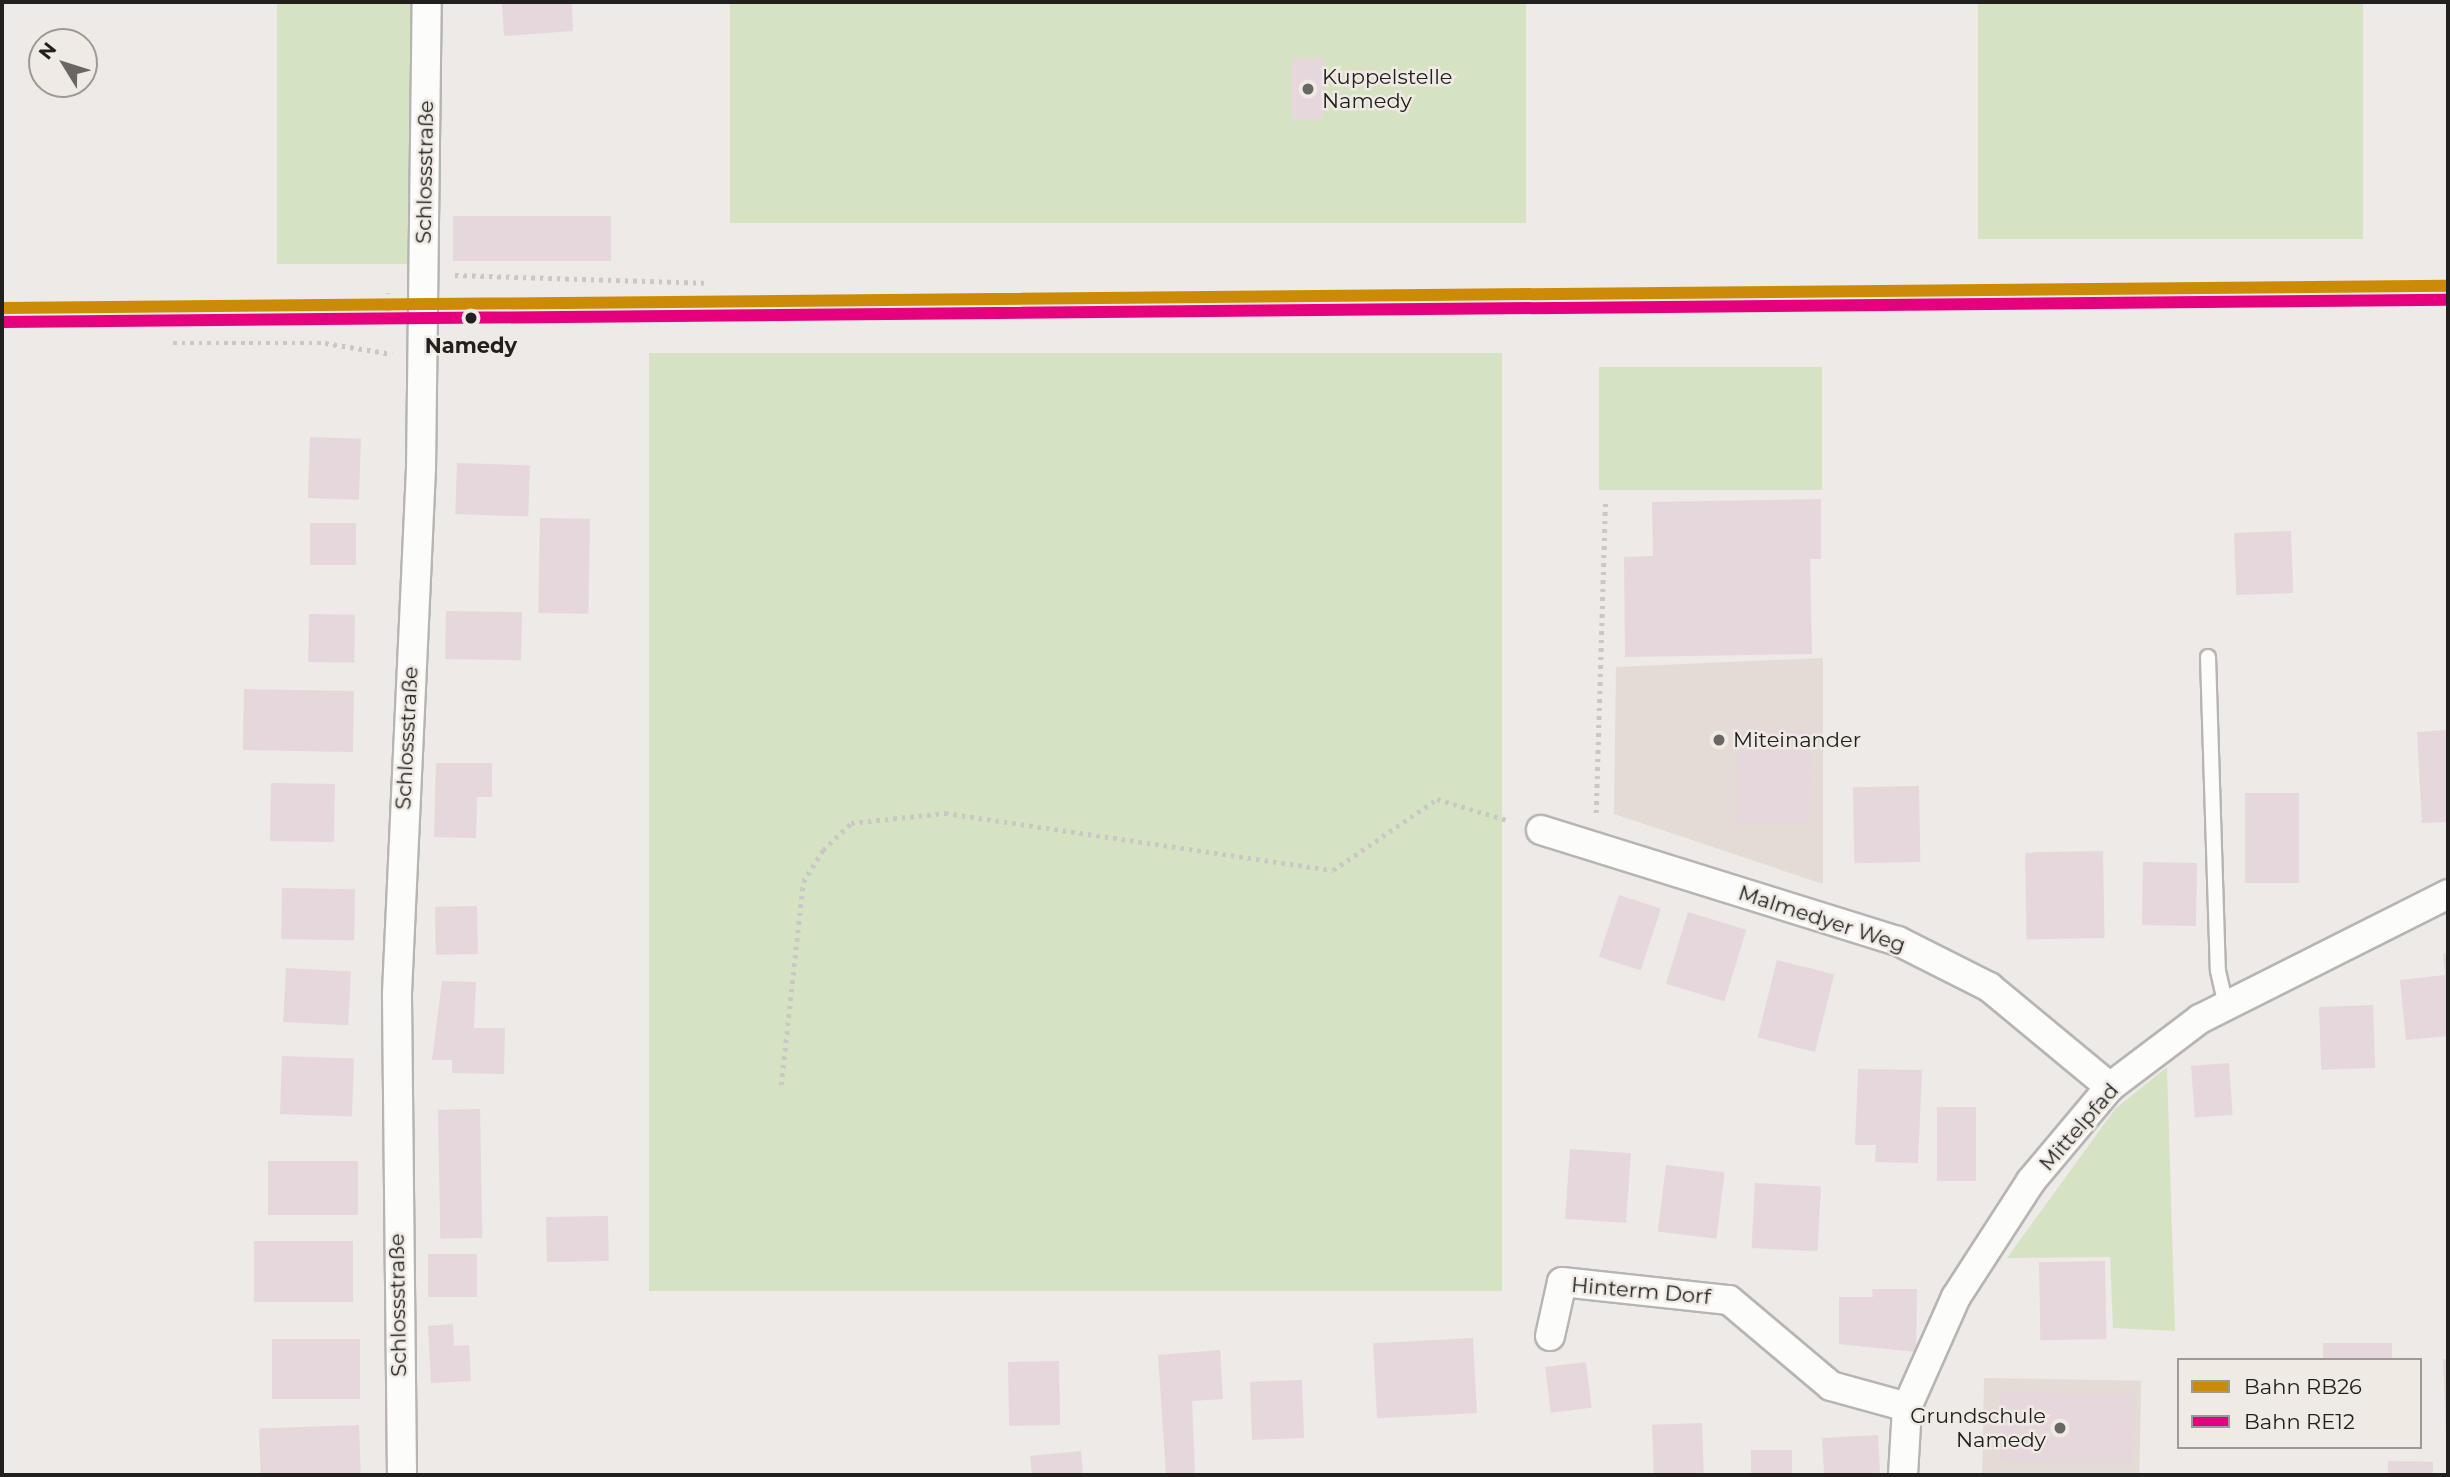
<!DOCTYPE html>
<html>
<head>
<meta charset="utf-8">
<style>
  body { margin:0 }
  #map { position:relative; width:2450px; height:1477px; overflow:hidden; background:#edeae7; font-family:Montserrat,sans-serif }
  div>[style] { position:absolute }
  .built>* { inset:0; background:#e3dbd4; transform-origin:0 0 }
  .green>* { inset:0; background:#d6e3c3; transform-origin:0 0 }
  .building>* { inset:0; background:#e6d7dc; transform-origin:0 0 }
  .path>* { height:4.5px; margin-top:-2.25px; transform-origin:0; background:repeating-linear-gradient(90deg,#c9c8c7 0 3.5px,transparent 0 8.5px) }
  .roads { filter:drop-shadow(2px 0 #b7b5b3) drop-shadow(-2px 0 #b7b5b3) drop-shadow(0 2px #b7b5b3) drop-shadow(0 -2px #b7b5b3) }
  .lane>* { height:14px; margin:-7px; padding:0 7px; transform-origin:7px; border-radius:7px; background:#fcfcfb }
  .street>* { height:28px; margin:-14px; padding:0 14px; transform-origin:14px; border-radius:14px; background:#fcfcfb }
  .rail-1>* { height:12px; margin:-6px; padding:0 6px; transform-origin:6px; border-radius:6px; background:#cc8b06 }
  .rail-2>* { height:12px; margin:-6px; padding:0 6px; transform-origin:6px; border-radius:6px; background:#e5007d }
  .dots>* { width:19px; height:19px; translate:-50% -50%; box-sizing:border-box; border:4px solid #f0eae4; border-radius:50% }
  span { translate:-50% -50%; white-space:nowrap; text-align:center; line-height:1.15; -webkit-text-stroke:5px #f0eae4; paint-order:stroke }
  .poi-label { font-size:21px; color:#22201e }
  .left { translate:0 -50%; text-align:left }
  .right { translate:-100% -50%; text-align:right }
  .street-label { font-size:21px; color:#22201e }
  .stop-label { font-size:21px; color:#22201e; font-weight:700 }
  .frame { position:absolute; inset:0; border:4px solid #22201e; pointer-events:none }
  .legend { position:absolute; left:2177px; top:1358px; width:245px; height:91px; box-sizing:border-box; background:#f0eae4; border:2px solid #9e9995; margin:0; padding:9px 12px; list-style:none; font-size:21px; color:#22201e }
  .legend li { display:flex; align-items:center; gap:14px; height:35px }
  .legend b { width:35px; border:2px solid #9e9995 }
  .north { position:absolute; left:28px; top:28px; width:70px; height:70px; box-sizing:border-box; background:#f0eae4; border:2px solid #9e9995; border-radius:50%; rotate:308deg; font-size:19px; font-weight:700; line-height:28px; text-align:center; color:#22201e }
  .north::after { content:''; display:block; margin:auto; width:24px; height:32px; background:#696764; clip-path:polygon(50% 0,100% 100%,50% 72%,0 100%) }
</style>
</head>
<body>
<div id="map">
  <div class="built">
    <i style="clip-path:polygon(1823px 658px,1823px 884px,1614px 814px,1616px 667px)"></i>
    <i style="left:1984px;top:1378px;width:157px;height:97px;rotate:1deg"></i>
  </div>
  <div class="green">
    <i style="left:277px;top:2px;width:137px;height:262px"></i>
    <i style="left:730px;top:2px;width:796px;height:221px"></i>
    <i style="left:1978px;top:2px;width:385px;height:237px"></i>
    <i style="left:649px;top:353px;width:853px;height:938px"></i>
    <i style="left:1822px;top:367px;width:123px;height:223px;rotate:90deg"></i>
    <i style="clip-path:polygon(2167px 1067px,2175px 1331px,2113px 1328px,2110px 1257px,2007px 1258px,2115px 1109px)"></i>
  </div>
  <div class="building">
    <i style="clip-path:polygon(502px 2px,572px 2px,573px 31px,504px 36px)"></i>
    <i style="left:1292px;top:58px;width:31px;height:62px"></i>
    <i style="left:453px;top:216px;width:158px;height:45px"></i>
    <i style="left:310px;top:437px;width:51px;height:61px;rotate:2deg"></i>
    <i style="left:457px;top:463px;width:73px;height:51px;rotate:2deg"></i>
    <i style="clip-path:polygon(1821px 499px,1821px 559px,1810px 559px,1812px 654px,1625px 657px,1624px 557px,1653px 556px,1652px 502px)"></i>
    <i style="left:540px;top:518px;width:50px;height:95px;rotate:1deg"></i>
    <i style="left:310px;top:523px;width:46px;height:42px"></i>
    <i style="left:2291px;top:531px;width:62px;height:57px;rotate:88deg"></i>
    <i style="left:446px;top:611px;width:76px;height:48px;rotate:1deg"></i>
    <i style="left:309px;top:614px;width:46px;height:48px;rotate:1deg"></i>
    <i style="left:244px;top:689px;width:110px;height:61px;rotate:1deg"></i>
    <i style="left:1739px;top:730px;width:72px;height:93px;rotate:1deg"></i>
    <i style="clip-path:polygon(2448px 730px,2448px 822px,2422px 823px,2417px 732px)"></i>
    <i style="clip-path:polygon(436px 763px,492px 763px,492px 797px,477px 797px,476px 838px,434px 837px)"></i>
    <i style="left:271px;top:783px;width:64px;height:58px;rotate:1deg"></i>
    <i style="left:1919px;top:786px;width:76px;height:66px;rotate:89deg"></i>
    <i style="left:2245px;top:793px;width:54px;height:90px"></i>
    <i style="left:2103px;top:851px;width:87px;height:78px;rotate:89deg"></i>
    <i style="left:2143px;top:862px;width:54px;height:63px;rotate:1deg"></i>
    <i style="left:282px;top:888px;width:73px;height:51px;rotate:1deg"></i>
    <i style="left:1619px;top:895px;width:44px;height:65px;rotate:18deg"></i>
    <i style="left:477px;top:906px;width:48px;height:42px;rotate:89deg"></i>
    <i style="left:1688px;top:912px;width:61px;height:75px;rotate:17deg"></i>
    <i style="clip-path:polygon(2448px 953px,2448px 1036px,2406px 1040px,2400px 980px,2445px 975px,2443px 954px)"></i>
    <i style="left:1777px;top:960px;width:59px;height:80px;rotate:14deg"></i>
    <i style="left:286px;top:968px;width:65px;height:54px;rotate:3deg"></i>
    <i style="clip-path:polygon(442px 981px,476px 982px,474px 1028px,505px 1028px,504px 1074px,452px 1073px,452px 1060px,432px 1060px)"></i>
    <i style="left:2373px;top:1005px;width:63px;height:54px;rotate:88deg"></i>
    <i style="left:282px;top:1056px;width:72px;height:58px;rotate:2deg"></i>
    <i style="left:2229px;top:1063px;width:52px;height:38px;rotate:86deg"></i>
    <i style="clip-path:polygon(1858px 1069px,1922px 1070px,1918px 1163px,1875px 1162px,1876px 1145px,1855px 1145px)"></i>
    <i style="left:1937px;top:1107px;width:39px;height:74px"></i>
    <i style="left:480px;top:1109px;width:129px;height:42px;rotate:89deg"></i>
    <i style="left:1570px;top:1149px;width:61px;height:70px;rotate:4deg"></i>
    <i style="left:268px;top:1161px;width:90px;height:54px"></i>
    <i style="left:1666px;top:1165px;width:59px;height:67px;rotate:7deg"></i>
    <i style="left:1755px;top:1183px;width:66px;height:65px;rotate:3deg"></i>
    <i style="left:608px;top:1216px;width:45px;height:62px;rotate:89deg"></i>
    <i style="left:254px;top:1241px;width:99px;height:61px"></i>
    <i style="left:428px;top:1254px;width:49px;height:43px"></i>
    <i style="left:2105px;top:1261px;width:78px;height:66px;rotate:89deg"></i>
    <i style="clip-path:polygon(1872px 1289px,1917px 1289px,1916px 1352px,1839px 1344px,1839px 1297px,1873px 1297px)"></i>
    <i style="clip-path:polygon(453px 1324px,454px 1346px,469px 1345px,471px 1381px,431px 1383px,428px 1326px)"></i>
    <i style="left:1473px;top:1338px;width:75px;height:100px;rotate:87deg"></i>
    <i style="left:272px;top:1339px;width:88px;height:60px"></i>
    <i style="left:2392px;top:1343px;width:17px;height:69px;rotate:90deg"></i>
    <i style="clip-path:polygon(1220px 1350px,1223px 1399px,1192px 1401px,1195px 1475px,1166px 1475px,1158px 1355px)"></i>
    <i style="clip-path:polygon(2443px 1359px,2448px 1359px,2448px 1433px,2446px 1433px)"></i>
    <i style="left:1059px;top:1361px;width:64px;height:51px;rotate:89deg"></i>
    <i style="left:1586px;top:1362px;width:46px;height:41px;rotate:83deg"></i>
    <i style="left:1302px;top:1380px;width:58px;height:52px;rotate:88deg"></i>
    <i style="left:2000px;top:1392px;width:134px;height:69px;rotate:1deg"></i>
    <i style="left:1702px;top:1423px;width:52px;height:50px;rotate:88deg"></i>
    <i style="left:359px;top:1425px;width:50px;height:100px;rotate:88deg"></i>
    <i style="left:1878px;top:1435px;width:40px;height:56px;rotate:87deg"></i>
    <i style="left:1792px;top:1450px;width:25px;height:41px;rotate:90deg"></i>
    <i style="clip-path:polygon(1081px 1451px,1083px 1475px,1032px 1475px,1030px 1456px)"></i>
    <i style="left:2388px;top:1461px;width:45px;height:14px;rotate:1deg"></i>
  </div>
  <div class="path">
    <i style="left:455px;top:275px;width:249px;rotate:1.8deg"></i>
    <i style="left:387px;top:319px;width:26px;rotate:-88deg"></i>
    <i style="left:173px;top:343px;width:152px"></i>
    <i style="left:325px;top:343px;width:68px;rotate:9.3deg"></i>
    <i style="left:1596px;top:813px;width:311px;rotate:-88.3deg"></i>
    <i style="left:781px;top:1085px;width:204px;rotate:-83.8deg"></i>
    <i style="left:803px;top:882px;width:38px;rotate:-58deg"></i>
    <i style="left:823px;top:850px;width:39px;rotate:-44deg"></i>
    <i style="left:851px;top:823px;width:95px;rotate:-6.1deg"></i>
    <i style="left:945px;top:813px;width:392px;rotate:8.4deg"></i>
    <i style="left:1333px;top:870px;width:126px;rotate:-34.3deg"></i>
    <i style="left:1437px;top:799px;width:76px;rotate:16.8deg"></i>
  </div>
  <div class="roads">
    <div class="lane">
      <i style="left:2208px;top:657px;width:314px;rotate:88.2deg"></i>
      <i style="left:2218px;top:971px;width:36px;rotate:77deg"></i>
    </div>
    <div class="street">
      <i style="left:1541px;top:830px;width:374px;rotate:17.3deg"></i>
      <i style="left:1898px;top:941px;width:102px;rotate:26.8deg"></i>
      <i style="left:1989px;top:987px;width:157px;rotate:39.6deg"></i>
      <i style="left:1550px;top:1336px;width:55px;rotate:-77.5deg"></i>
      <i style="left:1562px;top:1282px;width:168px;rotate:6.2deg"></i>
      <i style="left:1729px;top:1300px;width:133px;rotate:40.1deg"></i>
      <i style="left:1831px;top:1386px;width:79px;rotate:15.4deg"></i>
      <i style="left:402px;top:1475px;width:482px;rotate:-90.6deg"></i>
      <i style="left:397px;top:993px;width:525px;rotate:-87.38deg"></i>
      <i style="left:421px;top:469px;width:467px;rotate:-89.3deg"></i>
      <i style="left:1903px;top:1475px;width:68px;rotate:-86.6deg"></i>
      <i style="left:1907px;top:1407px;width:120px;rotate:-66deg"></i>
      <i style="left:1956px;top:1297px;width:138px;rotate:-57.1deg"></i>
      <i style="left:2031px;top:1181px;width:123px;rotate:-50deg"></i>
      <i style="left:2110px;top:1087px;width:113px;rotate:-37.1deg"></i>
      <i style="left:2200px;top:1019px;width:278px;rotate:-26.7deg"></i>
    </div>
  </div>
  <div class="rail-1">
    <i style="left:2px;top:308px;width:2446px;rotate:-0.52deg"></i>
  </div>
  <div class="rail-2">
    <i style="left:2px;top:322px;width:2446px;rotate:-0.52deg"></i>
  </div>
  <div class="dots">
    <i style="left:1308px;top:89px;background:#696764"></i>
    <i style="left:471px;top:318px;background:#22201e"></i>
    <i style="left:1719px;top:740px;background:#696764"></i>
    <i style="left:2060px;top:1428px;background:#696764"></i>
  </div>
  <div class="poi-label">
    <span class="left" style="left:1322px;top:89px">Kuppelstelle<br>Namedy</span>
    <span class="left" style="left:1733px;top:740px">Miteinander</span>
    <span class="right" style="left:2046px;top:1428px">Grundschule<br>Namedy</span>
  </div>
  <div class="street-label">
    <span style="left:425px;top:172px;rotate:-89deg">Schlossstraße</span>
    <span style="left:407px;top:738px;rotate:-87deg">Schlossstraße</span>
    <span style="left:1822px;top:919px;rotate:18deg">Malmedyer Weg</span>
    <span style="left:2079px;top:1127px;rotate:-49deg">Mittelpfad</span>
    <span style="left:1641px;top:1291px;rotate:5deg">Hinterm Dorf</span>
    <span style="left:398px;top:1305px;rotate:-91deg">Schlossstraße</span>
  </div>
  <div class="stop-label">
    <span style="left:471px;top:346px">Namedy</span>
  </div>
  <div class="frame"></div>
  <ul class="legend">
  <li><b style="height:9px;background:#cc8b06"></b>Bahn RB26</li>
  <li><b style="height:9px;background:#e5007d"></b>Bahn RE12</li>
  </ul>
  <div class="north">N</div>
</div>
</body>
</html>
